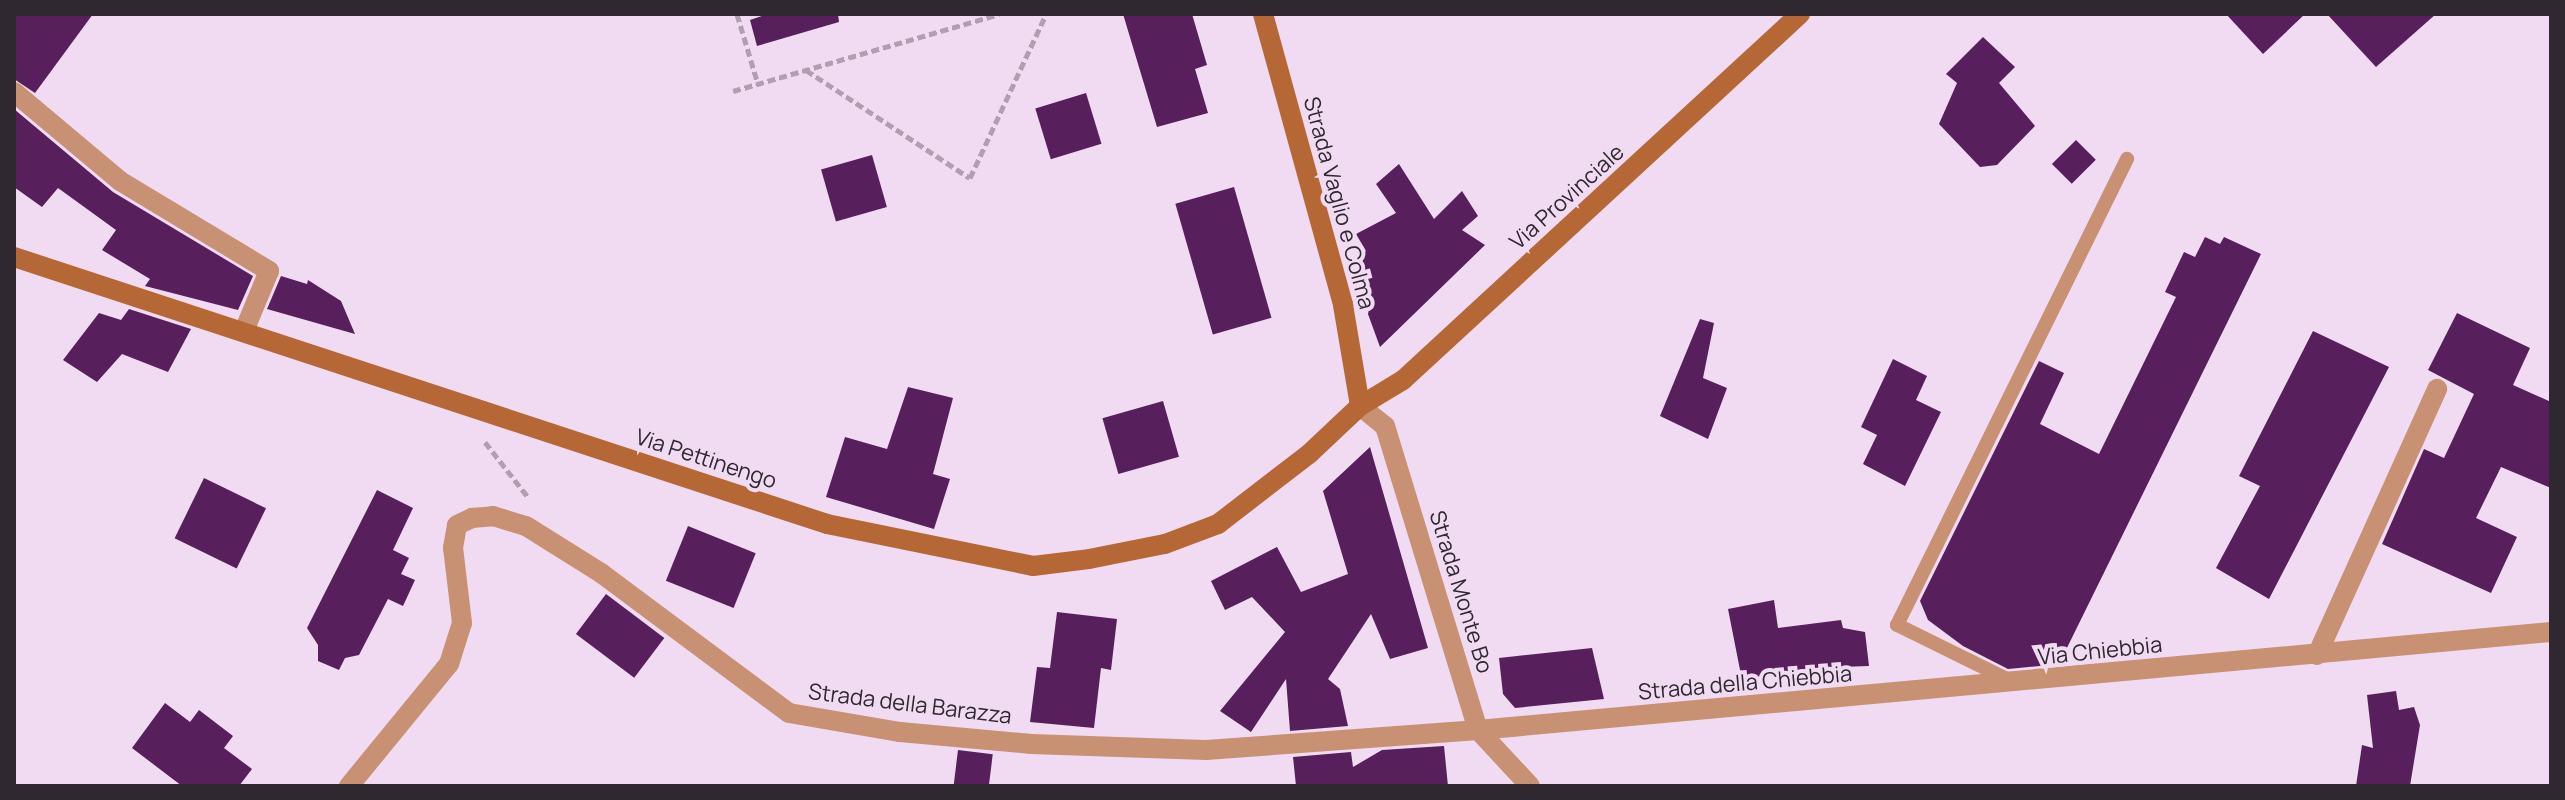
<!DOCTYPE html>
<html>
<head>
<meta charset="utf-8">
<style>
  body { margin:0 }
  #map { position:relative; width:2565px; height:800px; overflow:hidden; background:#f1dbf2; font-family:Manrope,sans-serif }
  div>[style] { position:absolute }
  .building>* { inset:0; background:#571f5b; transform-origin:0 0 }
  .path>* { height:5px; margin-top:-2.5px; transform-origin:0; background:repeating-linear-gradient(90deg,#b19fb1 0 8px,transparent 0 12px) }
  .lane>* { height:14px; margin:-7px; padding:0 7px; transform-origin:7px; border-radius:7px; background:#c89173 }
  .street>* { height:20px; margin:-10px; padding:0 10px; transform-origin:10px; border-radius:10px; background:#c89173 }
  .secondary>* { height:20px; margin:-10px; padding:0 10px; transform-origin:10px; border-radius:10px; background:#b66736 }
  span { translate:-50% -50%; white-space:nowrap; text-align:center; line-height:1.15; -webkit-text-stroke:8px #f1dbf2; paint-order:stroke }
  .street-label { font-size:22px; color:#302830 }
  .frame { position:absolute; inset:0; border:16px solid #302830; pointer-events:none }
</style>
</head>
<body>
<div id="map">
  <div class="building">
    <i style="clip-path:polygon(14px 14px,93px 14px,35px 93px,14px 79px)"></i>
    <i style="clip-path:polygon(768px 14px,838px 14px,839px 22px,757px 46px,750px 20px)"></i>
    <i style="clip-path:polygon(1123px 14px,1192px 14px,1207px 65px,1195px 69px,1208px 113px,1157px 127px)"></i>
    <i style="clip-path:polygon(2226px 14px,2305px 14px,2263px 54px)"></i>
    <i style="clip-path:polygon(2327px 14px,2436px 14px,2376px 67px)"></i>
    <i style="clip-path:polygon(1983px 37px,2015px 67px,1999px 83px,2035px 126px,1997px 165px,1980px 167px,1939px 124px,1957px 83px,1946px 74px)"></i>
    <i style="left:1086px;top:93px;width:53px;height:53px;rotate:73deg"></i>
    <i style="clip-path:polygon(14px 109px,113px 192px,253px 276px,238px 310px,145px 286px,150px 279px,102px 250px,116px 230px,58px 188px,42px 207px,14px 187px)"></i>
    <i style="left:2076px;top:140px;width:28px;height:34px;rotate:45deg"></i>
    <i style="left:872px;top:155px;width:54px;height:53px;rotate:74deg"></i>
    <i style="clip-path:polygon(1399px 164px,1434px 219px,1462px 191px,1478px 216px,1462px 230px,1485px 245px,1380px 347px,1349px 262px,1366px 251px,1356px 234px,1396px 213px,1376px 184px)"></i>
    <i style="left:1234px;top:187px;width:136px;height:61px;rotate:74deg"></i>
    <i style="clip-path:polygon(2205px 237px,2220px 244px,2224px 237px,2261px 254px,2059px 664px,2008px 669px,1963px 646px,1928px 620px,1920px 601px,2039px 361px,2064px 373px,2040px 424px,2099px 454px,2176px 297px,2165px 292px,2184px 252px,2195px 257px)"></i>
    <i style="clip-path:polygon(281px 276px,307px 284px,308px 280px,341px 301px,355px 334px,267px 309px)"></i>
    <i style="clip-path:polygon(129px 309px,191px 329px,168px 372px,122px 354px,97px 382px,63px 360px,99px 313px,121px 320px)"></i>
    <i style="clip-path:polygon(2457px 313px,2530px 348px,2513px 385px,2551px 402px,2551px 488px,2501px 467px,2476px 518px,2517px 537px,2491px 593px,2382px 544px,2424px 449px,2444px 458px,2474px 394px,2428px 370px)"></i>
    <i style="clip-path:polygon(1700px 319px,1714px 323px,1703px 378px,1727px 388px,1708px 439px,1660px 416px)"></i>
    <i style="clip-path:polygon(2313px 331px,2389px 367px,2269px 599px,2216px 568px,2260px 486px,2239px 476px)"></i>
    <i style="clip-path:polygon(1893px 359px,1927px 376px,1916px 400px,1941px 412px,1905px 486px,1863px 464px,1877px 435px,1861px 427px)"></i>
    <i style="clip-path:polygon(908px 387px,953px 398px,933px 474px,950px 479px,934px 529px,826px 497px,845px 437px,887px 449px)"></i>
    <i style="left:1163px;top:401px;width:58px;height:63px;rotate:74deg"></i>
    <i style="clip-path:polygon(1370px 447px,1428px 648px,1390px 659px,1371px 614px,1328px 679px,1340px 689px,1348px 726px,1290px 731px,1286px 679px,1251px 732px,1220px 711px,1285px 632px,1252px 597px,1225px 610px,1211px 581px,1277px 547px,1301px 592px,1348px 574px,1323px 491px)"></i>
    <i style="left:204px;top:478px;width:69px;height:67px;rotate:26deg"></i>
    <i style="clip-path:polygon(377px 490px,413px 508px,393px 550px,409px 558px,401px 574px,415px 580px,403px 606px,388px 599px,359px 655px,345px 658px,339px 670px,318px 661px,318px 645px,307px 628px)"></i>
    <i style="left:688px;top:526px;width:73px;height:59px;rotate:22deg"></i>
    <i style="left:606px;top:594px;width:73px;height:50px;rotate:37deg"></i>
    <i style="clip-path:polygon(1774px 600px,1778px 628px,1841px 620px,1843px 628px,1865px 632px,1869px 666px,1811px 668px,1742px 680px,1728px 609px)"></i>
    <i style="clip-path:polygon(1057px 612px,1117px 619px,1111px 670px,1101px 668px,1094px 728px,1030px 722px,1037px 667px,1050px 668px)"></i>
    <i style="clip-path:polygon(1592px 648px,1604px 699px,1515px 708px,1503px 694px,1499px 658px)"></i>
    <i style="clip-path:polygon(2396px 691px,2399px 710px,2414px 707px,2420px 725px,2410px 786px,2356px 786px,2362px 745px,2373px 748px,2367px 695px)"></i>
    <i style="clip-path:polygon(165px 703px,190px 722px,199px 710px,233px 736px,224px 748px,252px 769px,239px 786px,182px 786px,132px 748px)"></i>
    <i style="clip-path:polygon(1444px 746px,1448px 786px,1296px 786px,1293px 757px,1351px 752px,1353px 767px,1382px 750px)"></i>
    <i style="left:958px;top:750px;width:35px;height:36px;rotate:7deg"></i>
  </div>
  <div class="path">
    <i style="left:737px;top:14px;width:73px;rotate:73.3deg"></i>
    <i style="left:806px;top:70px;width:196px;rotate:33.4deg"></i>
    <i style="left:970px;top:178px;width:181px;rotate:-65.1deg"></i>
    <i style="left:733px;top:91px;width:277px;rotate:-16.1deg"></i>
    <i style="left:485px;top:442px;width:70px;rotate:52deg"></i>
  </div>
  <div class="lane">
    <i style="left:2009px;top:680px;width:125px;rotate:-153.8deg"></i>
    <i style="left:1897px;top:625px;width:520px;rotate:-63.73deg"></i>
  </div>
  <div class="street">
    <i style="left:14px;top:92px;width:138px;rotate:40deg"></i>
    <i style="left:120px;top:181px;width:174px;rotate:31.1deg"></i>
    <i style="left:269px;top:271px;width:65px;rotate:112.6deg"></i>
    <i style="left:1360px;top:406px;width:32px;rotate:39deg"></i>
    <i style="left:1385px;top:426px;width:318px;rotate:73deg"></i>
    <i style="left:1478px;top:730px;width:76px;rotate:47.1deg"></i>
    <i style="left:2317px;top:655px;width:292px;rotate:-65.7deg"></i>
    <i style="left:349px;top:786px;width:158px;rotate:-50.7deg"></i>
    <i style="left:449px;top:664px;width:43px;rotate:-72.4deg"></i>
    <i style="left:462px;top:623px;width:76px;rotate:-96.8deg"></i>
    <i style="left:453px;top:548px;width:23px;rotate:-80deg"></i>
    <i style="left:457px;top:525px;width:17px;rotate:-25deg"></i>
    <i style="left:472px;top:518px;width:21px;rotate:-5deg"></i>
    <i style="left:493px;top:516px;width:34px;rotate:17deg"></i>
    <i style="left:526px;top:526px;width:89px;rotate:32.1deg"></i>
    <i style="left:601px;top:573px;width:234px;rotate:36.7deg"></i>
    <i style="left:789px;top:713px;width:113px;rotate:9.7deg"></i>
    <i style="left:900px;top:732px;width:132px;rotate:5.2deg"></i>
    <i style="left:1031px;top:744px;width:175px;rotate:2deg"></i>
    <i style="left:1206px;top:750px;width:273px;rotate:-4.2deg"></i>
    <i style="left:1478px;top:730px;width:1077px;rotate:-5.22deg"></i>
  </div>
  <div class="secondary">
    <i style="left:1263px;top:14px;width:302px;rotate:74.6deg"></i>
    <i style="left:1343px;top:305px;width:102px;rotate:80.4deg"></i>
    <i style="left:14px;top:257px;width:856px;rotate:18.18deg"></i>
    <i style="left:827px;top:524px;width:210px;rotate:11.5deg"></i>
    <i style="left:1033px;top:566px;width:56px;rotate:-7.1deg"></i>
    <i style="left:1089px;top:559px;width:77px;rotate:-11.2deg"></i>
    <i style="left:1165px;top:544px;width:57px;rotate:-20.7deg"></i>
    <i style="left:1218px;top:524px;width:115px;rotate:-37.6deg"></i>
    <i style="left:1309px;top:454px;width:70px;rotate:-43.3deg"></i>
    <i style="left:1360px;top:406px;width:50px;rotate:-31.2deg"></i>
    <i style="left:1403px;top:380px;width:540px;rotate:-42.67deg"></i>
  </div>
  <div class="street-label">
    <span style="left:1567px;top:197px;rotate:-42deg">Via Provinciale</span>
    <span style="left:1339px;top:203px;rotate:75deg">Strada Vaglio e Colma</span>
    <span style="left:706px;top:459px;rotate:18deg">Via Pettinengo</span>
    <span style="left:1461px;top:592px;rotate:73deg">Strada Monte Bo</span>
    <span style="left:2100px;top:651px;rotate:-6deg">Via Chiebbia</span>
    <span style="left:1745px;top:683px;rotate:-5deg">Strada della Chiebbia</span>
    <span style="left:910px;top:704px;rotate:7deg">Strada della Barazza</span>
  </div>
  <div class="frame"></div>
</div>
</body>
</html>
